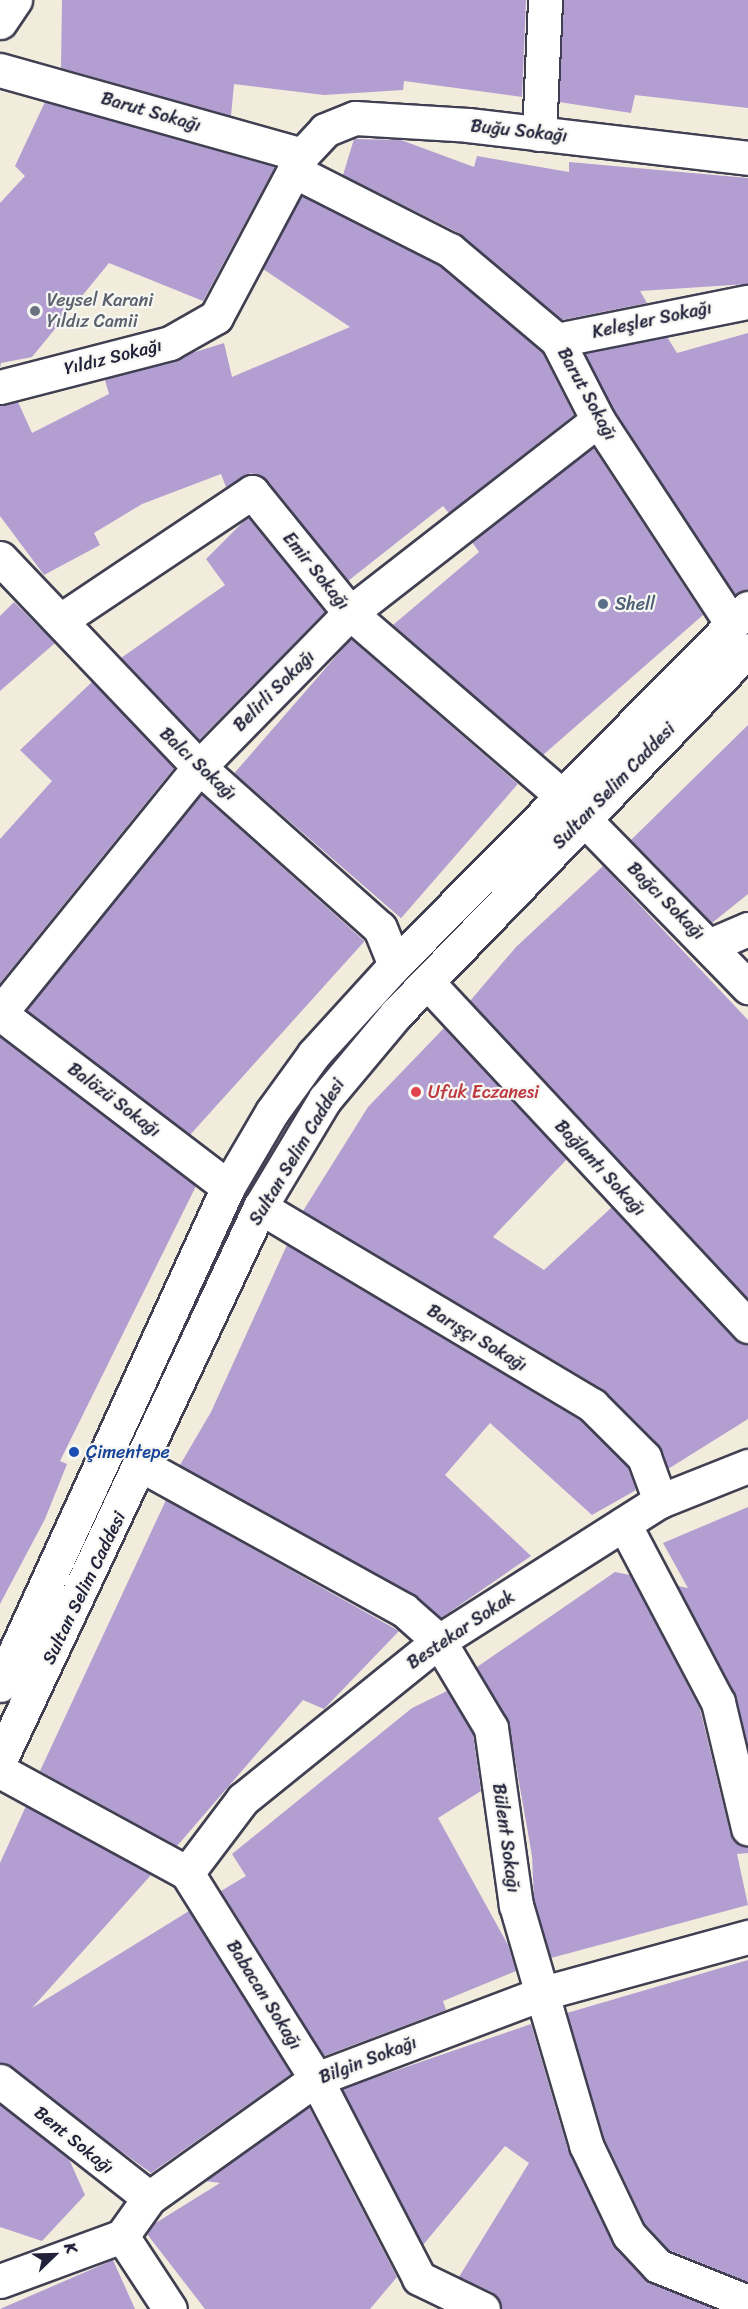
<!DOCTYPE html>
<html>
<head>
<meta charset="utf-8">
<style>
  body { margin:0 }
  #map { position:relative; width:748px; height:2309px; overflow:hidden; background:#f1ecdb; font-family:Sriracha,sans-serif }
  div>[style] { position:absolute }
  .building>* { inset:0; background:#b39ed2; transform-origin:0 0 }
  .roads { filter:drop-shadow(2px 0 #414053) drop-shadow(-2px 0 #414053) drop-shadow(0 2px #414053) drop-shadow(0 -2px #414053) }
  .street>* { height:33px; margin:-16.5px; padding:0 16.5px; transform-origin:16.5px; border-radius:16.5px; background:#fff }
  .secondary>* { height:33px; margin:-16.5px; padding:0 16.5px; transform-origin:16.5px; border-radius:16.5px; background:#fff }
  .dots>* { width:16px; height:16px; translate:-50% -50%; box-sizing:border-box; border:3px solid #f6f6f2; border-radius:50% }
  span { translate:-50% -50%; white-space:nowrap; text-align:center; line-height:1.15; -webkit-text-stroke:4.5px #f6f6f2; paint-order:stroke }
  .street-label { font-size:18px; color:#22223b }
  .worship-label { font-size:18px; color:#5b616d }
  .left { translate:0 -50%; text-align:left }
  .service-label { font-size:18px; color:#4e5e75 }
  .health-label { font-size:18px; color:#be3a42 }
  .transit-label { font-size:18px; color:#164399 }
  .north { position:absolute; left:24px; top:2225px; width:60px; height:60px; -webkit-text-stroke:4px #f6f6f2; paint-order:stroke; rotate:67deg; font-size:16px; font-weight:700; line-height:24px; text-align:center; color:#22223b }
  .north::after { content:''; display:block; margin:auto; width:21px; height:27px; background:#22223b; clip-path:polygon(50% 0,100% 100%,50% 72%,0 100%) }
</style>
</head>
<body>
<div id="map">
  <div class="building">
    <i style="clip-path:polygon(62px 0,526px 0,522px 97px,404px 81px,403px 90px,324px 95px,234px 84px,231px 116px,61px 68px)"></i>
    <i style="clip-path:polygon(564px 0,748px 0,748px 108px,635px 95px,631px 113px,559px 102px)"></i>
    <i style="clip-path:polygon(45px 102px,275px 167px,203px 301px,109px 263px,32px 357px,1px 363px,0 368px,0 203px,25px 176px,15px 166px)"></i>
    <i style="clip-path:polygon(354px 139px,401px 140px,474px 167px,477px 156px,569px 172px,569px 162px,748px 178px,748px 284px,640px 291px,647px 303px,562px 320px,459px 233px,343px 175px)"></i>
    <i style="clip-path:polygon(302px 196px,440px 266px,542px 352px,574px 415px,449px 513px,443px 506px,348px 581px,267px 480px,251px 473px,226px 487px,221px 474px,142px 504px,94px 533px,100px 545px,44px 575px,0 516px,0 405px,18px 402px,32px 433px,109px 394px,105px 380px,224px 343px,232px 377px,350px 327px,263px 269px)"></i>
    <i style="clip-path:polygon(748px 333px,748px 590px,735px 595px,614px 411px,585px 354px,667px 337px,677px 353px)"></i>
    <i style="clip-path:polygon(593px 447px,703px 615px,543px 755px,393px 625px,479px 552px,472px 542px)"></i>
    <i style="clip-path:polygon(248px 517px,325px 612px,199px 740px,121px 658px,225px 585px,206px 559px)"></i>
    <i style="clip-path:polygon(14px 602px,55px 643px,0 691px,0 616px)"></i>
    <i style="left:351px;top:639px;width:221px;height:178px;rotate:41deg"></i>
    <i style="clip-path:polygon(92px 682px,174px 768px,0 983px,0 839px,52px 781px,20px 750px)"></i>
    <i style="clip-path:polygon(748px 725px,748px 894px,712px 923px,631px 840px)"></i>
    <i style="left:201px;top:794px;width:220px;height:277px;rotate:42deg"></i>
    <i style="clip-path:polygon(603px 866px,748px 1020px,748px 1299px,470px 1001px,516px 947px)"></i>
    <i style="clip-path:polygon(444px 1028px,567px 1159px,493px 1237px,544px 1270px,612px 1207px,734px 1339px,748px 1344px,748px 1419px,668px 1469px,657px 1444px,602px 1389px,303px 1211px,368px 1107px)"></i>
    <i style="clip-path:polygon(0 1037px,196px 1186px,60px 1461px,67px 1464px,45px 1519px,0 1604px)"></i>
    <i style="clip-path:polygon(287px 1245px,580px 1420px,628px 1467px,636px 1490px,592px 1515px,490px 1423px,445px 1475px,531px 1556px,441px 1618px,413px 1594px,180px 1465px,211px 1412px)"></i>
    <i style="clip-path:polygon(166px 1500px,399px 1631px,324px 1709px,303px 1700px,177px 1846px,40px 1771px)"></i>
    <i style="clip-path:polygon(748px 1507px,748px 1747px,735px 1694px,678px 1586px,688px 1588px,663px 1543px)"></i>
    <i style="clip-path:polygon(615px 1572px,630px 1575px,700px 1709px,730px 1832px,748px 1846px,748px 1853px,737px 1854px,748px 1905px,551px 1958px,534px 1901px,532px 1856px,509px 1725px,477px 1667px)"></i>
    <i style="clip-path:polygon(447px 1691px,473px 1734px,481px 1791px,438px 1818px,508px 1945px,516px 1971px,443px 2001px,446px 2010px,324px 2056px,221px 1891px,246px 1876px,232px 1854px,412px 1708px)"></i>
    <i style="clip-path:polygon(26px 1806px,151px 1875px,32px 2008px,189px 1911px,291px 2074px,151px 2173px,0 2063px,0 1863px)"></i>
    <i style="clip-path:polygon(748px 1960px,748px 2282px,669px 2250px,645px 2224px,604px 2138px,567px 2013px)"></i>
    <i style="clip-path:polygon(531px 2024px,568px 2150px,612px 2243px,651px 2283px,715px 2309px,502px 2309px,492px 2292px,459px 2277px,529px 2163px,505px 2146px,423px 2245px,342px 2089px)"></i>
    <i style="clip-path:polygon(0 2105px,69px 2159px,85px 2195px,42px 2241px,0 2227px)"></i>
    <i style="clip-path:polygon(309px 2107px,397px 2277px,370px 2309px,205px 2309px,147px 2234px,154px 2224px,220px 2183px,205px 2181px)"></i>
    <i style="clip-path:polygon(113px 2260px,135px 2309px,0 2309px)"></i>
  </div>
  <div class="roads">
    <div class="street">
      <i style="left:0;top:22px;width:27px;rotate:-56deg"></i>
      <i style="left:0;top:70px;width:314px;rotate:15.7deg"></i>
      <i style="left:539px;top:134px;width:134px;rotate:-87.4deg"></i>
      <i style="left:294px;top:171px;width:175px;rotate:26.9deg"></i>
      <i style="left:450px;top:250px;width:140px;rotate:40.1deg"></i>
      <i style="left:557px;top:340px;width:90px;rotate:62.9deg"></i>
      <i style="left:598px;top:420px;width:240px;rotate:56.7deg"></i>
      <i style="left:557px;top:340px;width:195px;rotate:-11.3deg"></i>
      <i style="left:0;top:387px;width:176px;rotate:-14.5deg"></i>
      <i style="left:170px;top:343px;width:53px;rotate:-29.5deg"></i>
      <i style="left:216px;top:317px;width:183px;rotate:-62deg"></i>
      <i style="left:302px;top:155px;width:34px;rotate:-47deg"></i>
      <i style="left:325px;top:130px;width:32px;rotate:-22deg"></i>
      <i style="left:355px;top:118px;width:113px;rotate:3.5deg"></i>
      <i style="left:468px;top:125px;width:282px;rotate:6.7deg"></i>
      <i style="left:0;top:558px;width:289px;rotate:46.4deg"></i>
      <i style="left:199px;top:767px;width:242px;rotate:41.7deg"></i>
      <i style="left:380px;top:928px;width:40px;rotate:68deg"></i>
      <i style="left:61px;top:620px;width:230px;rotate:-33.8deg"></i>
      <i style="left:252px;top:492px;width:156px;rotate:51deg"></i>
      <i style="left:350px;top:613px;width:279px;rotate:40.8deg"></i>
      <i style="left:582px;top:817px;width:238px;rotate:45.7deg"></i>
      <i style="left:711px;top:945px;width:40px;rotate:-23.4deg"></i>
      <i style="left:428px;top:983px;width:469px;rotate:47deg"></i>
      <i style="left:228px;top:1187px;width:287px;rotate:-142.7deg"></i>
      <i style="left:0;top:1013px;width:316px;rotate:-51deg"></i>
      <i style="left:199px;top:767px;width:216px;rotate:-45.6deg"></i>
      <i style="left:350px;top:613px;width:314px;rotate:-37.9deg"></i>
      <i style="left:260px;top:1207px;width:387px;rotate:30.8deg"></i>
      <i style="left:592px;top:1405px;width:74px;rotate:45deg"></i>
      <i style="left:644px;top:1457px;width:47px;rotate:70deg"></i>
      <i style="left:143px;top:1466px;width:298px;rotate:28.9deg"></i>
      <i style="left:404px;top:1610px;width:47px;rotate:41.5deg"></i>
      <i style="left:439px;top:1641px;width:101px;rotate:59.1deg"></i>
      <i style="left:491px;top:1728px;width:179px;rotate:82deg"></i>
      <i style="left:516px;top:1905px;width:250px;rotate:73.7deg"></i>
      <i style="left:586px;top:2145px;width:100px;rotate:64.5deg"></i>
      <i style="left:629px;top:2235px;width:42px;rotate:46.9deg"></i>
      <i style="left:658px;top:2266px;width:97px;rotate:21.8deg"></i>
      <i style="left:624px;top:1524px;width:201px;rotate:62.2deg"></i>
      <i style="left:718px;top:1702px;width:130px;rotate:76.6deg"></i>
      <i style="left:0;top:1771px;width:213px;rotate:28.6deg"></i>
      <i style="left:187px;top:1873px;width:243px;rotate:57.9deg"></i>
      <i style="left:316px;top:2079px;width:224px;rotate:62.6deg"></i>
      <i style="left:419px;top:2278px;width:71px;rotate:25.8deg"></i>
      <i style="left:187px;top:1873px;width:93px;rotate:-52.9deg"></i>
      <i style="left:243px;top:1799px;width:252px;rotate:-38.9deg"></i>
      <i style="left:439px;top:1641px;width:262px;rotate:-32.4deg"></i>
      <i style="left:660px;top:1501px;width:95px;rotate:-21.7deg"></i>
      <i style="left:0;top:2081px;width:189px;rotate:38.1deg"></i>
      <i style="left:122px;top:2236px;width:87px;rotate:56.7deg"></i>
      <i style="left:0;top:2281px;width:130px;rotate:-20.2deg"></i>
      <i style="left:122px;top:2236px;width:47px;rotate:-54.6deg"></i>
      <i style="left:149px;top:2198px;width:205px;rotate:-35.5deg"></i>
      <i style="left:316px;top:2079px;width:243px;rotate:-20.7deg"></i>
      <i style="left:543px;top:1993px;width:213px;rotate:-15.3deg"></i>
    </div>
    <div class="secondary">
      <i style="left:0;top:1685px;width:548px;rotate:-65.4deg"></i>
      <i style="left:228px;top:1187px;width:87px;rotate:-59.6deg"></i>
      <i style="left:272px;top:1112px;width:72px;rotate:-54.1deg"></i>
      <i style="left:314px;top:1054px;width:120px;rotate:-47.7deg"></i>
      <i style="left:395px;top:965px;width:502px;rotate:-45.32deg"></i>
      <i style="left:0;top:1760px;width:611px;rotate:-64.82deg"></i>
      <i style="left:260px;top:1207px;width:126px;rotate:-59deg"></i>
      <i style="left:325px;top:1099px;width:111px;rotate:-50.1deg"></i>
      <i style="left:396px;top:1014px;width:506px;rotate:-45.96deg"></i>
    </div>
  </div>
  <div class="dots">
    <i style="left:35px;top:311px;background:#6b7280"></i>
    <i style="left:603px;top:604px;background:#5c6f8a"></i>
    <i style="left:416px;top:1092px;background:#e0444e"></i>
    <i style="left:74px;top:1452px;background:#1a4fb4"></i>
  </div>
  <div class="street-label">
    <span style="left:151px;top:112px;rotate:16deg">Barut Sokağı</span>
    <span style="left:519px;top:131px;rotate:6deg">Buğu Sokağı</span>
    <span style="left:652px;top:320px;rotate:-12deg">Keleşler Sokağı</span>
    <span style="left:113px;top:357px;rotate:-14deg">Yıldız Sokağı</span>
    <span style="left:587px;top:394px;rotate:61deg">Barut Sokağı</span>
    <span style="left:316px;top:571px;rotate:51deg">Emir Sokağı</span>
    <span style="left:274px;top:691px;rotate:-45deg">Belirli Sokağı</span>
    <span style="left:198px;top:764px;rotate:43deg">Balcı Sokağı</span>
    <span style="left:614px;top:786px;rotate:-46deg">Sultan Selim Caddesi</span>
    <span style="left:666px;top:901px;rotate:45deg">Bağcı Sokağı</span>
    <span style="left:114px;top:1100px;rotate:37deg">Balözü Sokağı</span>
    <span style="left:297px;top:1152px;rotate:-59deg">Sultan Selim Caddesi</span>
    <span style="left:600px;top:1168px;rotate:47deg">Bağlantı Sokağı</span>
    <span style="left:477px;top:1338px;rotate:31deg">Barışçı Sokağı</span>
    <span style="left:84px;top:1588px;rotate:-64deg">Sultan Selim Caddesi</span>
    <span style="left:461px;top:1630px;rotate:-34deg">Bestekar Sokak</span>
    <span style="left:506px;top:1838px;rotate:82deg">Bülent Sokağı</span>
    <span style="left:264px;top:1995px;rotate:58deg">Babacan Sokağı</span>
    <span style="left:368px;top:2060px;rotate:-21deg">Bilgin Sokağı</span>
    <span style="left:74px;top:2140px;rotate:39deg">Bent Sokağı</span>
  </div>
  <div class="worship-label">
    <span class="left" style="left:47px;top:311px">Veysel Karani<br>Yıldız Camii</span>
  </div>
  <div class="service-label">
    <span class="left" style="left:615px;top:604px">Shell</span>
  </div>
  <div class="health-label">
    <span class="left" style="left:428px;top:1092px">Ufuk Eczanesi</span>
  </div>
  <div class="transit-label">
    <span class="left" style="left:86px;top:1452px">Çimentepe</span>
  </div>
  <div class="north">K</div>
</div>
</body>
</html>
